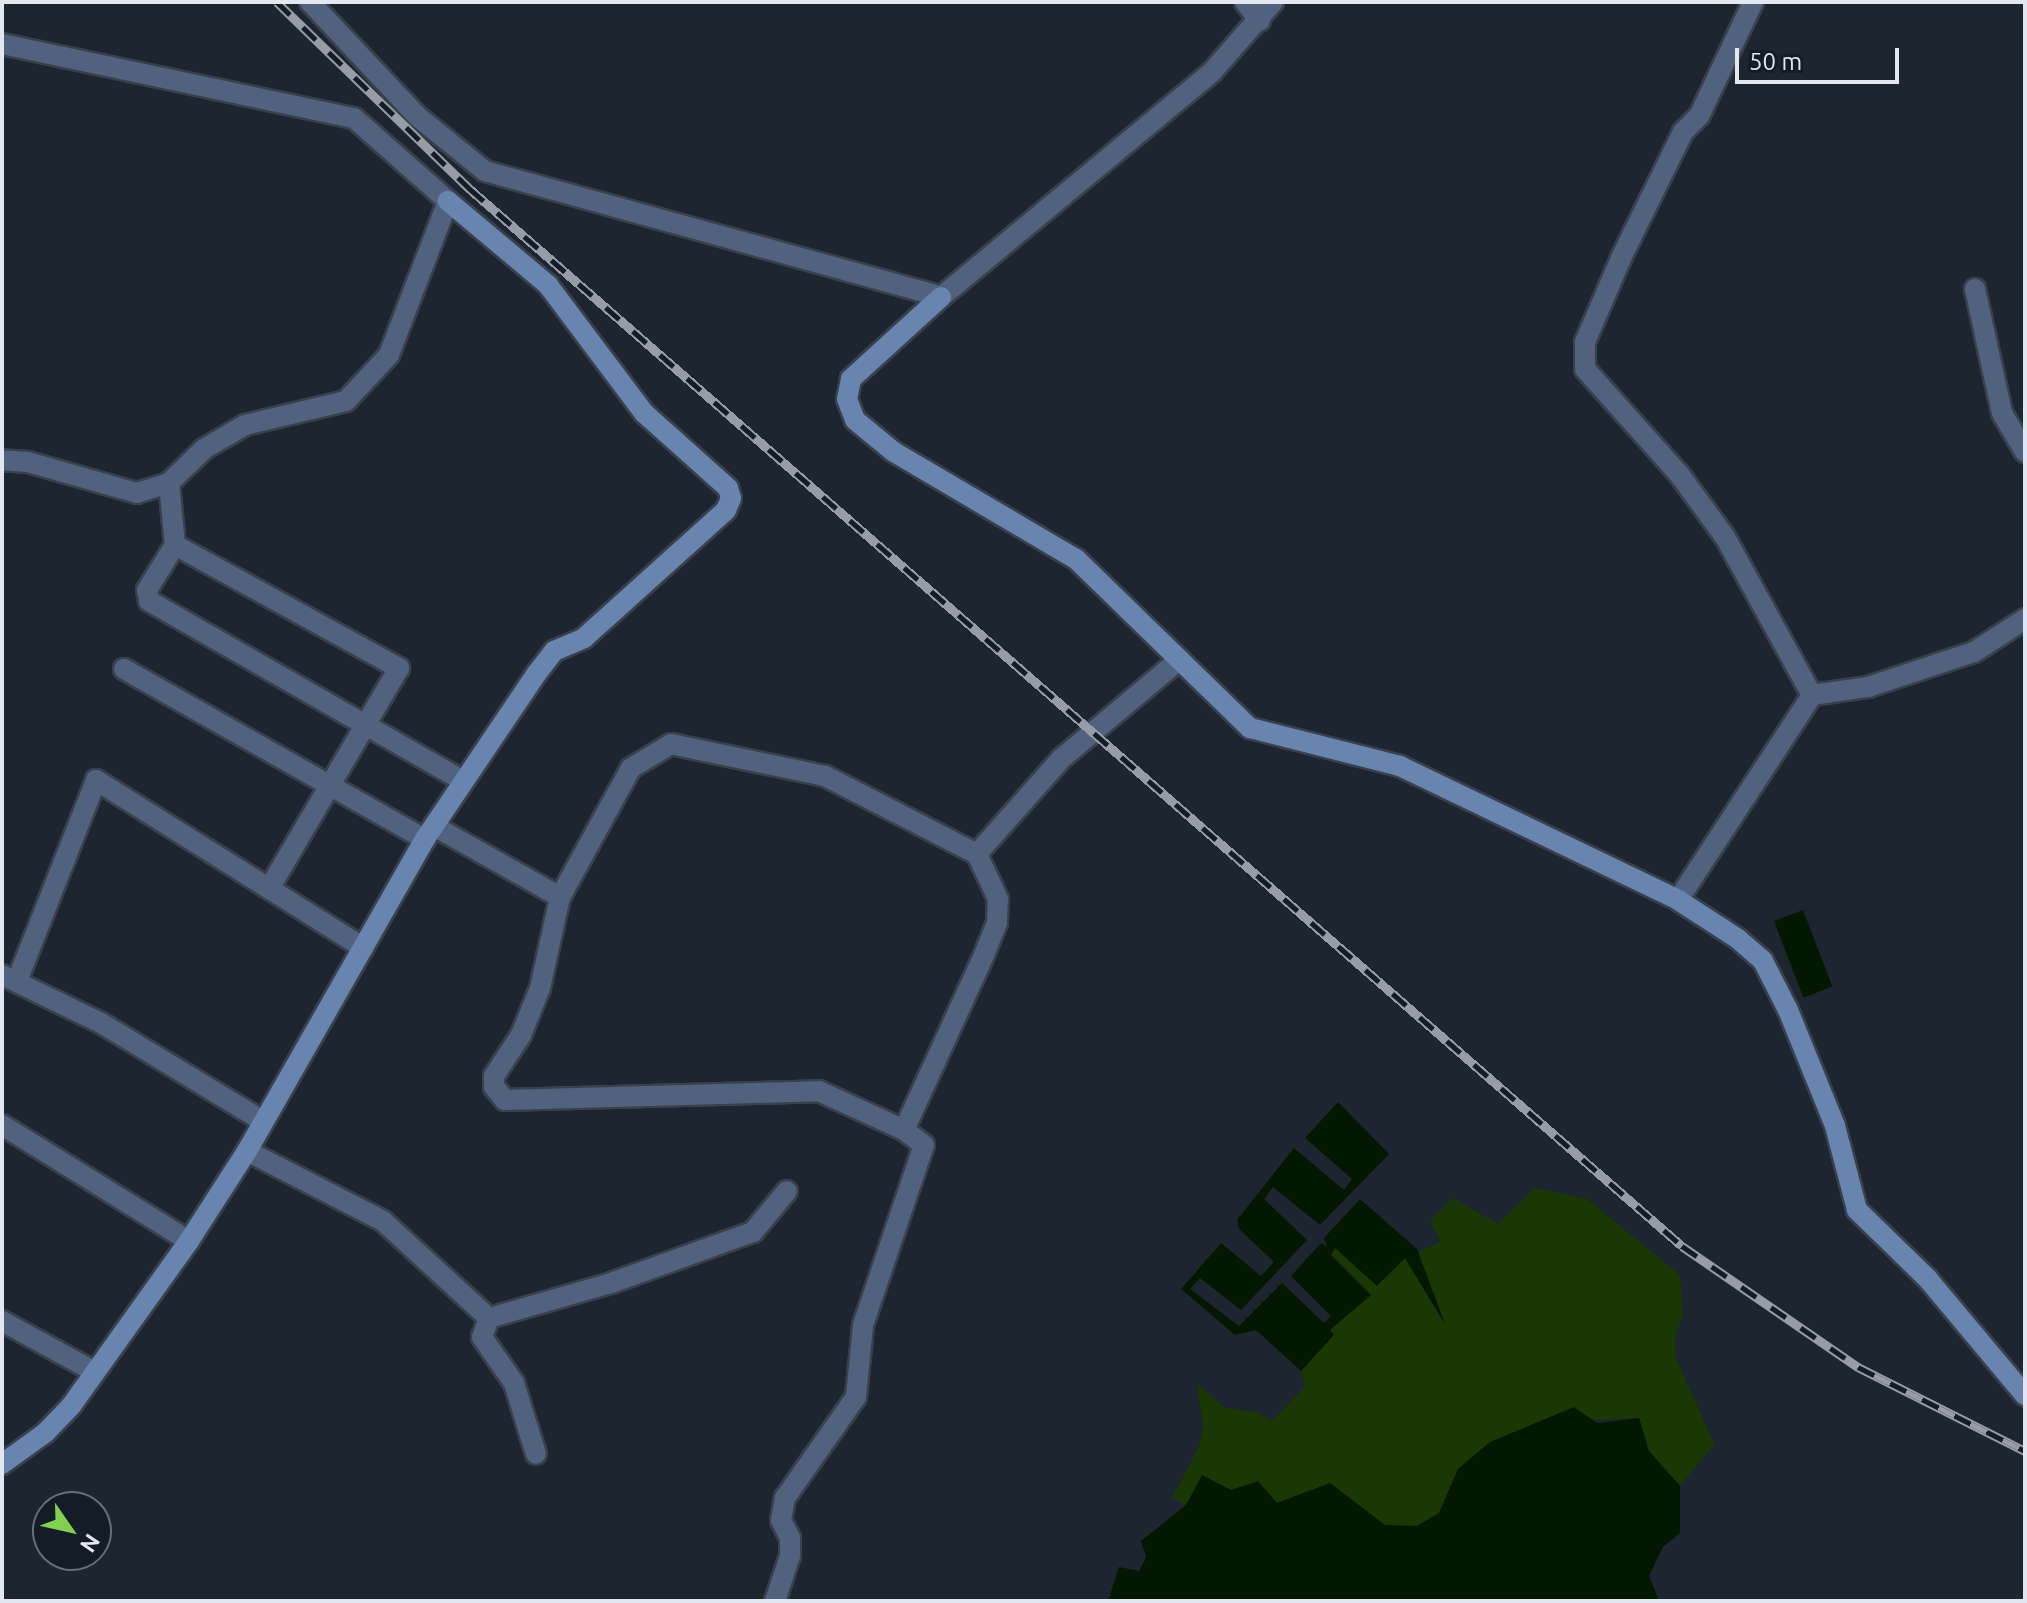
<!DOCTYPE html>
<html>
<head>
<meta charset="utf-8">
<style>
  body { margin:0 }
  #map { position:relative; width:2027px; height:1603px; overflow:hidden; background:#1d2531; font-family:Ubuntu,sans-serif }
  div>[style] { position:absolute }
  .green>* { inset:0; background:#1a3803 }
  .water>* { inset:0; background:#041800; transform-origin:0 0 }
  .roads { filter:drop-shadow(2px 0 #39404c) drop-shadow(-2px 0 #39404c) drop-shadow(0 2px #39404c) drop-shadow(0 -2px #39404c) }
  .street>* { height:20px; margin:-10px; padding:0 10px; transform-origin:10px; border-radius:10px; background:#50627d }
  .secondary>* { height:20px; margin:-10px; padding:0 10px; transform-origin:10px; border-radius:10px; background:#6885b0 }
  .rail>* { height:9px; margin-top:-4.5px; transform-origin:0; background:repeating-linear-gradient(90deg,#141c27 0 18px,#979da7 0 36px); box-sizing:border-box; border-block:2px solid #979da7 }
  span { translate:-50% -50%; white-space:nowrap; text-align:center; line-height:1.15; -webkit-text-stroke:6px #141c27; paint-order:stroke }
  .frame { position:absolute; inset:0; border:4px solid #e2e7f0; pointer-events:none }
  .north { position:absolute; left:32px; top:1491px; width:80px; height:80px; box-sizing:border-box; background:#141c27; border:2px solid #666d77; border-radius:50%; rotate:124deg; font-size:22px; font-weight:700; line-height:32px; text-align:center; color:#e2e7f0 }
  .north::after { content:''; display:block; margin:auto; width:28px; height:36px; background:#82d050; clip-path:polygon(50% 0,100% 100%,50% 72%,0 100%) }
  .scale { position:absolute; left:1735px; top:48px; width:164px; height:36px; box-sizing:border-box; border:4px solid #e2e7f0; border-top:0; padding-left:10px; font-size:24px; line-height:28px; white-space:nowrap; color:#e2e7f0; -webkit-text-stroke:6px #141c27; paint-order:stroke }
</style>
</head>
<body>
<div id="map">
  <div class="green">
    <i style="clip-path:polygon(1535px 1188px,1587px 1199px,1680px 1275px,1683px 1316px,1675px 1336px,1676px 1358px,1714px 1444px,1680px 1486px,1649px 1451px,1639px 1418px,1545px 1421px,1490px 1442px,1458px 1469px,1439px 1513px,1417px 1526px,1385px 1525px,1330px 1484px,1277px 1503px,1186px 1505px,1172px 1498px,1199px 1446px,1203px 1426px,1197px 1384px,1225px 1408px,1257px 1412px,1272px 1421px,1305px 1387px,1301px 1371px,1333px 1335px,1330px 1330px,1370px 1294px,1331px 1254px,1335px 1248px,1405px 1257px,1444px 1324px,1416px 1253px,1441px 1242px,1430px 1221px,1453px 1198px,1498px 1224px)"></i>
  </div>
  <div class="water">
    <i style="left:1803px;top:910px;width:82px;height:31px;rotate:69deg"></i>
    <i style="clip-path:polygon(1338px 1102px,1389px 1154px,1320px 1225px,1273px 1187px,1264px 1199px,1307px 1240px,1241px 1310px,1200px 1278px,1190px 1289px,1239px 1326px,1282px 1283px,1324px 1323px,1331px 1316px,1291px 1276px,1321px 1243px,1327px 1247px,1324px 1238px,1360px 1199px,1417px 1249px,1445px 1324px,1405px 1258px,1377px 1286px,1335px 1248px,1331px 1255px,1371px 1295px,1330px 1330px,1334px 1335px,1301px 1371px,1256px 1330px,1235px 1335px,1181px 1289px,1221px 1243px,1261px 1276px,1274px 1262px,1239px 1229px,1237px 1220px,1294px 1148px,1344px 1190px,1352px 1179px,1305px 1138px)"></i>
    <i style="clip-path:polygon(1574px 1407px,1597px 1423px,1639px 1418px,1649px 1451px,1680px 1486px,1680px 1533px,1663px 1547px,1649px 1576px,1659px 1601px,1108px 1601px,1119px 1567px,1139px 1571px,1146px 1557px,1141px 1541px,1186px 1505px,1202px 1475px,1231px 1490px,1258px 1481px,1277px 1503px,1330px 1483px,1385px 1525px,1417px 1526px,1439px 1513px,1458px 1469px,1490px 1442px)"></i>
  </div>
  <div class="roads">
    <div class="street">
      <i style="left:310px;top:2px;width:156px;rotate:46.8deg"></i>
      <i style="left:417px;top:116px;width:87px;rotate:39deg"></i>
      <i style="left:485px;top:171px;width:473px;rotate:15.4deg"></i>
      <i style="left:941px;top:297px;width:352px;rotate:-39.7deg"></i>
      <i style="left:1212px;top:72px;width:93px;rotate:-48.9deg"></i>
      <i style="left:1245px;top:2px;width:24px;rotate:52deg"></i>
      <i style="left:1753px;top:2px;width:126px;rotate:115.3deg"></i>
      <i style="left:1699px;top:116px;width:23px;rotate:135deg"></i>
      <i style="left:1683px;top:132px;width:138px;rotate:116.2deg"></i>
      <i style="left:1622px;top:256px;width:94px;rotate:113.3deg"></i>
      <i style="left:1585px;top:342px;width:27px;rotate:90deg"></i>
      <i style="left:1585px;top:369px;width:141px;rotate:48.2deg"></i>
      <i style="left:1679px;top:474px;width:78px;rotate:53.9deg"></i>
      <i style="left:1725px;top:537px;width:180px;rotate:61.2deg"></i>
      <i style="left:2px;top:44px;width:360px;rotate:11.9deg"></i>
      <i style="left:354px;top:118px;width:125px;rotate:41.4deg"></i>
      <i style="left:448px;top:201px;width:165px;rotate:111deg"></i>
      <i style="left:389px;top:355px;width:63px;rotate:133.1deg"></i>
      <i style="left:346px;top:401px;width:104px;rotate:166.6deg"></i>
      <i style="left:245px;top:425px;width:48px;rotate:149.7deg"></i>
      <i style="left:204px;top:449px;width:49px;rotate:135.8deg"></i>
      <i style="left:169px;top:483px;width:34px;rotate:163deg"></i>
      <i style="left:137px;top:493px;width:113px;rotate:-164.1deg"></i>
      <i style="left:28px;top:462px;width:26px;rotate:-176deg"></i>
      <i style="left:1975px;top:289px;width:127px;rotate:77.7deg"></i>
      <i style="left:2002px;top:413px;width:45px;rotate:59.5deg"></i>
      <i style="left:169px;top:483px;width:62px;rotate:84.5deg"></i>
      <i style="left:175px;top:545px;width:53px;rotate:121.9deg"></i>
      <i style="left:147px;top:590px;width:11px;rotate:80deg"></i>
      <i style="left:149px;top:601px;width:362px;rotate:29.8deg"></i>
      <i style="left:175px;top:545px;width:256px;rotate:28.8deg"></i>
      <i style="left:399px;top:668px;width:256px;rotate:120.5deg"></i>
      <i style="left:124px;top:669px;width:346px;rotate:29.5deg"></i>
      <i style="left:434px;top:826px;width:145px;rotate:29.4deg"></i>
      <i style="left:977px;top:854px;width:127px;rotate:-48.5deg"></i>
      <i style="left:1061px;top:759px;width:155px;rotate:-40deg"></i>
      <i style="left:1678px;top:900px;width:245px;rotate:-56.8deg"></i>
      <i style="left:1812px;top:695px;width:57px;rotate:-8.1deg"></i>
      <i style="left:1868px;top:687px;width:112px;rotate:-18.3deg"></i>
      <i style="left:1974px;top:652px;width:61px;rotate:-32.9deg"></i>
      <i style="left:2px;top:975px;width:110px;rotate:25.9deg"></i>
      <i style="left:101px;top:1023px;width:189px;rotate:31.2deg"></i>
      <i style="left:17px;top:981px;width:216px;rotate:-68.5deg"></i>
      <i style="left:96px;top:780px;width:316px;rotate:32.1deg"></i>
      <i style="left:2px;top:1125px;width:220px;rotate:31.8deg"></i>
      <i style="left:247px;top:1151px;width:153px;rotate:27.2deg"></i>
      <i style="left:383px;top:1221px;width:144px;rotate:42.5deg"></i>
      <i style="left:489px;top:1318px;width:20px;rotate:110deg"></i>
      <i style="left:482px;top:1337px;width:56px;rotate:55.2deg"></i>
      <i style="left:514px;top:1383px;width:74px;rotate:72.8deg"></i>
      <i style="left:489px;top:1318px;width:127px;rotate:-16deg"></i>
      <i style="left:611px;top:1283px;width:151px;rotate:-19.8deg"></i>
      <i style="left:753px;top:1232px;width:53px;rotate:-50.3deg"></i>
      <i style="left:2px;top:1321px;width:106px;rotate:28.7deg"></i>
      <i style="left:775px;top:1601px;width:47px;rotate:-71.6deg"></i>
      <i style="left:790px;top:1556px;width:18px;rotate:-90deg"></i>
      <i style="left:790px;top:1538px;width:20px;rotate:-117deg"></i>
      <i style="left:781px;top:1520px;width:22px;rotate:-80deg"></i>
      <i style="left:785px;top:1498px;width:123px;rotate:-54.9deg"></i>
      <i style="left:856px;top:1397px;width:72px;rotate:-84.4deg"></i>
      <i style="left:863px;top:1325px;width:190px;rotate:-71.3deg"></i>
      <i style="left:924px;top:1145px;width:25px;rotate:-143deg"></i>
      <i style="left:904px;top:1130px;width:192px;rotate:-65.4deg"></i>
      <i style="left:984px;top:955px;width:35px;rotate:-68deg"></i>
      <i style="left:997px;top:922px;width:23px;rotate:-88deg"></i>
      <i style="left:998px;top:899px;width:50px;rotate:-115deg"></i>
      <i style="left:977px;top:854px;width:171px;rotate:-152.8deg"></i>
      <i style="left:825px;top:776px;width:157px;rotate:-168.3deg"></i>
      <i style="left:671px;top:744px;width:47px;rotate:149deg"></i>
      <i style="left:631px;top:768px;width:147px;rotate:118.8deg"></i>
      <i style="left:560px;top:897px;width:93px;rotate:102.4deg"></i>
      <i style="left:540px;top:988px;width:51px;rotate:112deg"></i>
      <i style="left:521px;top:1035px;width:49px;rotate:123.4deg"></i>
      <i style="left:494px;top:1076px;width:11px;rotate:90deg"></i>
      <i style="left:494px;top:1087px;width:17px;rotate:50deg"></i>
      <i style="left:505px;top:1100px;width:314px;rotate:-1.6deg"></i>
      <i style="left:819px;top:1091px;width:94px;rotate:24.6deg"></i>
    </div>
    <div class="secondary">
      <i style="left:941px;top:297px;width:122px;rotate:137.7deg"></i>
      <i style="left:851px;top:379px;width:20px;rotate:101deg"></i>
      <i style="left:847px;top:399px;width:22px;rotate:69deg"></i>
      <i style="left:855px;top:420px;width:50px;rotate:39.4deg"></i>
      <i style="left:894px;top:452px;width:211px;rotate:30.5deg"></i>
      <i style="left:1076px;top:559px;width:243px;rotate:44.2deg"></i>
      <i style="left:1250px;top:728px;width:155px;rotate:14.2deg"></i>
      <i style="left:1400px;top:766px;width:309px;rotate:25.7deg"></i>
      <i style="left:1678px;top:900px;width:72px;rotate:33deg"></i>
      <i style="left:1738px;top:939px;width:33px;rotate:41deg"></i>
      <i style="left:1763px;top:961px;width:55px;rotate:63deg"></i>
      <i style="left:1788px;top:1010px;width:125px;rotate:67.9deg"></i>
      <i style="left:1835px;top:1126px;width:87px;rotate:75.3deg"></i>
      <i style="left:1857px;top:1210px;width:98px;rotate:44.2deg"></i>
      <i style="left:1927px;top:1278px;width:153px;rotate:50.1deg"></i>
      <i style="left:2px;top:1464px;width:53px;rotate:-35.8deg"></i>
      <i style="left:45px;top:1433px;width:37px;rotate:-46deg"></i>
      <i style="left:71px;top:1406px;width:203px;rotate:-54.4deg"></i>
      <i style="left:189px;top:1241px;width:107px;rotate:-57.2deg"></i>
      <i style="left:247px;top:1151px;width:359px;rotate:-60.3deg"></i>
      <i style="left:425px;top:839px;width:200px;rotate:-56deg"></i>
      <i style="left:537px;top:673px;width:28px;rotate:-52deg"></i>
      <i style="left:554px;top:651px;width:33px;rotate:-23deg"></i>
      <i style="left:584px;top:638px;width:191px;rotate:-42deg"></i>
      <i style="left:726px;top:510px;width:13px;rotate:-67deg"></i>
      <i style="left:731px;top:498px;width:10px;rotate:-107deg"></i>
      <i style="left:728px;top:488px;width:113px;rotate:-138.2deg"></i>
      <i style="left:644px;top:413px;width:160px;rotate:-126.9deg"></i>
      <i style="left:548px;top:285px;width:131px;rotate:-140deg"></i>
    </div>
  </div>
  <div class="rail">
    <i style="left:277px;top:2px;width:269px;rotate:44.1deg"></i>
    <i style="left:470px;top:189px;width:1608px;rotate:41.09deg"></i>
    <i style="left:1682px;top:1246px;width:214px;rotate:34.5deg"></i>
    <i style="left:1858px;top:1367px;width:187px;rotate:26.7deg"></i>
  </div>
  <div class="frame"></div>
  <div class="north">N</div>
  <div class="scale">50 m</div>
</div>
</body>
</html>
